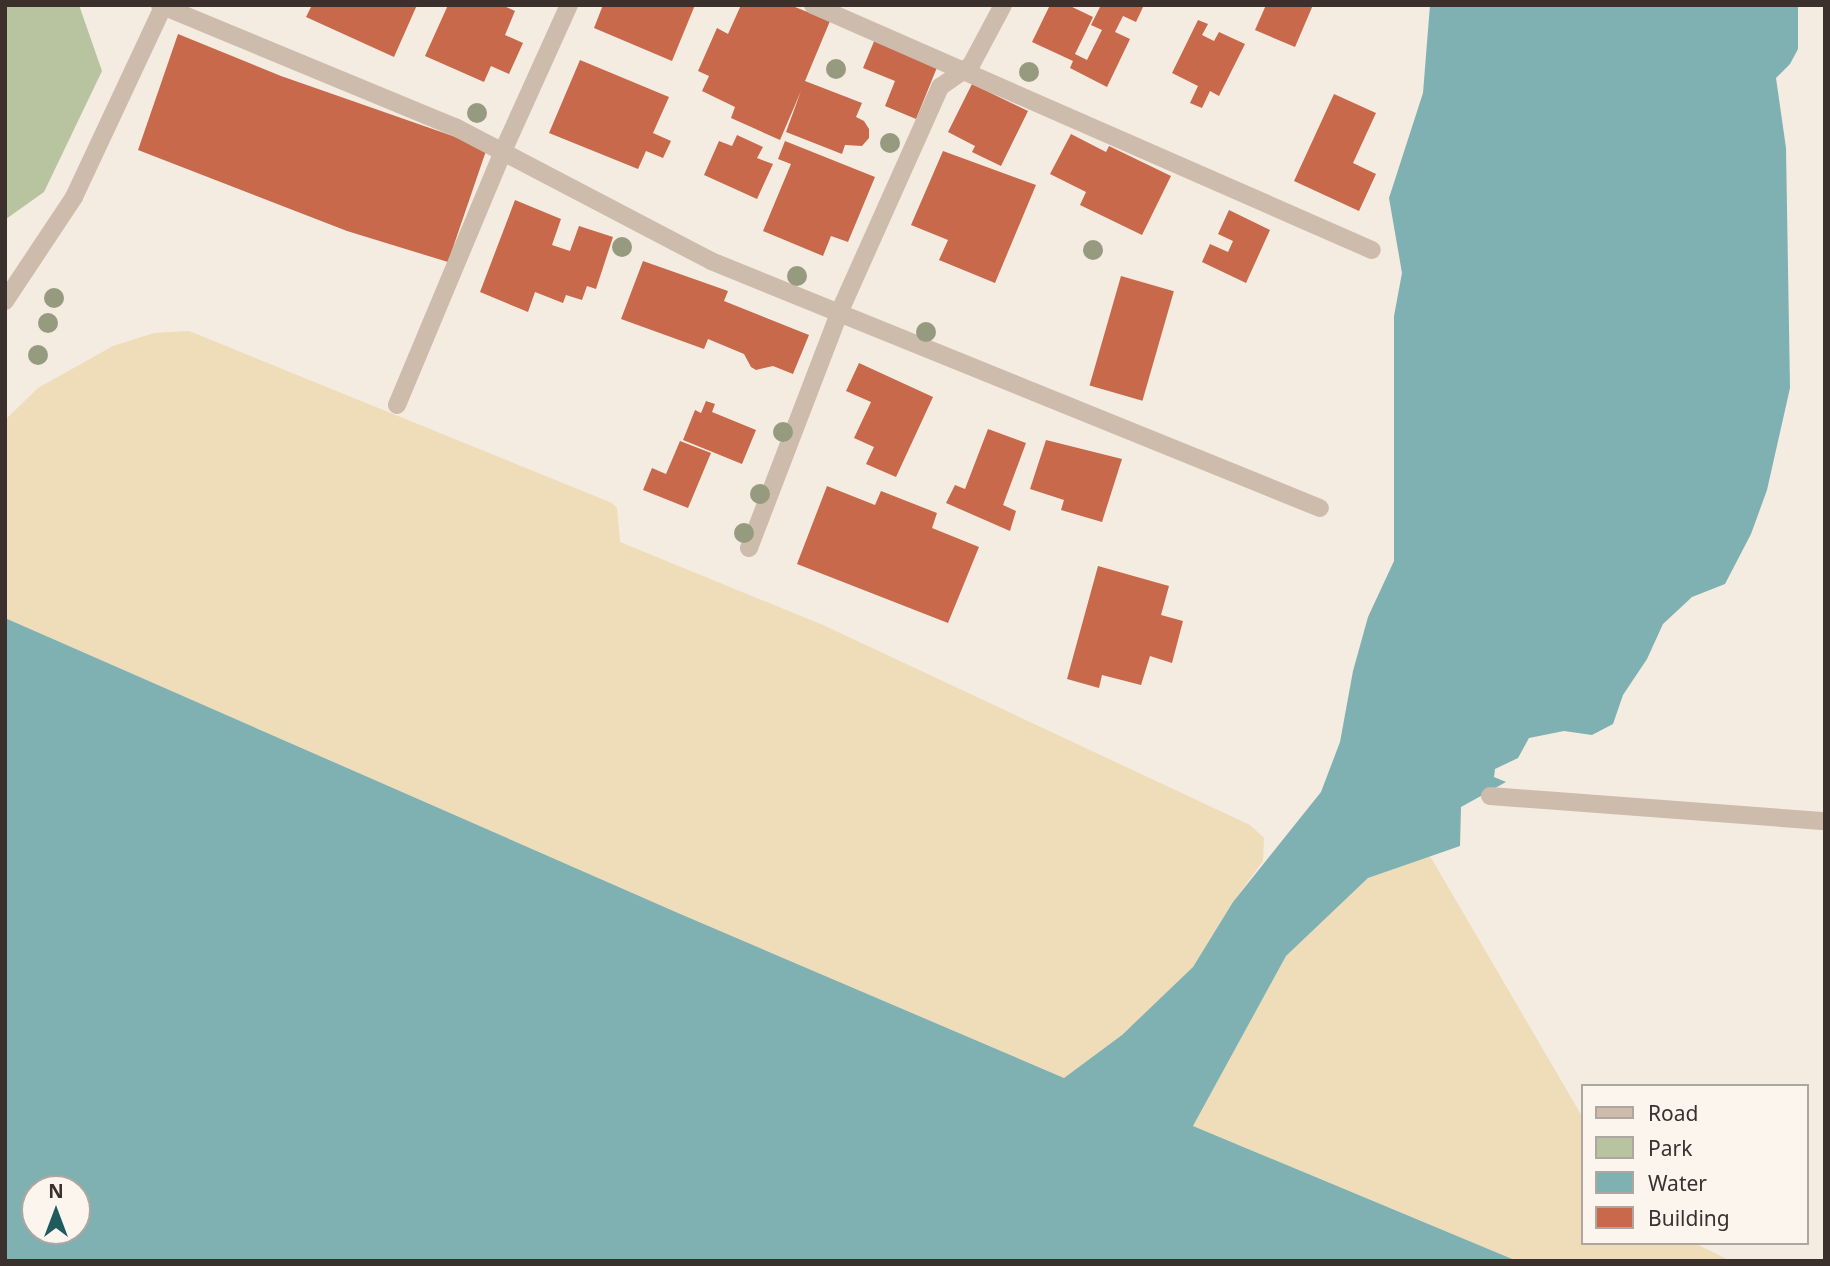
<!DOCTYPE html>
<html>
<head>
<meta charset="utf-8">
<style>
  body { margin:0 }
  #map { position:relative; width:1830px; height:1266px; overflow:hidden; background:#f4ebe1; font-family:"Noto Sans",sans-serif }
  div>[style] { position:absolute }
  .green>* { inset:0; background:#b8c4a0 }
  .sand>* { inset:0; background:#efdcb8 }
  .water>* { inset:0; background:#7fb0b2 }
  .building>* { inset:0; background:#c8694b; transform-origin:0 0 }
  .minor>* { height:18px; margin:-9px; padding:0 9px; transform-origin:9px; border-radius:9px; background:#cdbbac }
  .trees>* { width:20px; height:20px; margin:-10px; border-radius:50%; background:#969b7f }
  span { translate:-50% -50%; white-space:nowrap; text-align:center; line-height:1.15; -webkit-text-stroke:5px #fbf5ee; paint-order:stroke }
  .frame { position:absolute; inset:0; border:7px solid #3b302b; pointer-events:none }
  .legend { position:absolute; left:1581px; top:1084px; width:228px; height:161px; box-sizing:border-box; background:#fbf5ee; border:2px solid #aea6a0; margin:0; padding:9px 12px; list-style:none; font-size:21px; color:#3b302b }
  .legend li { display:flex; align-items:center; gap:14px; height:35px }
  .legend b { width:35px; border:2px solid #aea6a0 }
  .north { position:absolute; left:21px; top:1175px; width:70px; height:70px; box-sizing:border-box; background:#fbf5ee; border:2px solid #aea6a0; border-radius:50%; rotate:0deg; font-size:19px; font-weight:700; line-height:28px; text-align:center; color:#3b302b }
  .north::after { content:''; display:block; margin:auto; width:24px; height:32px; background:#1f5a5e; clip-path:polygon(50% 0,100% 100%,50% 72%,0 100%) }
</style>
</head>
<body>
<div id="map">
  <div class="green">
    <i style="clip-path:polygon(5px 5px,79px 5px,102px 71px,44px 192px,6px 219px,5px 240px)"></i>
  </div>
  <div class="sand">
    <i style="clip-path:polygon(189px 331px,612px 503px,617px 508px,620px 542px,823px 625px,1250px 825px,1264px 838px,1263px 861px,1233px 902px,1193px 967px,1122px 1035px,1064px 1078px,678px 913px,5px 618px,5px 420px,38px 388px,113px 346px,154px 333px)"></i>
    <i style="clip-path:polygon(1430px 856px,1583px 1118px,1583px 1243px,1694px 1243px,1731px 1261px,1517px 1261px,1193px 1126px,1286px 956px,1368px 878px)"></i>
  </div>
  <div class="water">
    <i style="clip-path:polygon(evenodd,1430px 5px,1798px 5px,1798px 49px,1790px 64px,1776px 78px,1786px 148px,1790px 388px,1767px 490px,1751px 534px,1725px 584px,1692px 597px,1663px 624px,1647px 659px,1623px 695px,1613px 724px,1592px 735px,1564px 731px,1529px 738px,1518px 758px,1495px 769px,1494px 777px,1506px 782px,1461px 807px,1460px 846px,1368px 878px,1286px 956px,1193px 1126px,1517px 1261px,5px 1261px,5px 618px,678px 913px,1064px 1078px,1122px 1035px,1193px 967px,1233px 902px,1321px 792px,1340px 742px,1353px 671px,1368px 617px,1394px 561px,1394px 316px,1402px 273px,1389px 198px,1423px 93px,1430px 5px,35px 1189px,77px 1189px,77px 1231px,35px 1231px,35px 1189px)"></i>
  </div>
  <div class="building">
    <i style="clip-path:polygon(312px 5px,417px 5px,394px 57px,306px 17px)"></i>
    <i style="clip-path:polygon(448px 5px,502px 5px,515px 11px,505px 35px,523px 43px,509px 74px,491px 66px,484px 82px,425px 56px)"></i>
    <i style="clip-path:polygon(603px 5px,695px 5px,672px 61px,594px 28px)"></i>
    <i style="clip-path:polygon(741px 5px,790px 5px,830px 21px,805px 81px,862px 103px,856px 117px,864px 121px,869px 129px,869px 138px,862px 146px,845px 145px,842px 154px,786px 132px,801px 91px,780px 140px,731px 118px,735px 107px,702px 91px,709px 76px,698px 71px,717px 28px,728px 34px)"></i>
    <i style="clip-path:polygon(1050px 5px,1068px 5px,1093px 17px,1075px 54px,1087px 60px,1102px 30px,1091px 25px,1101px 5px,1144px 5px,1136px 22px,1123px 16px,1115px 32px,1130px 39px,1107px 87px,1070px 68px,1073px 61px,1032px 42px)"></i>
    <i style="clip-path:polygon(1266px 5px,1313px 5px,1295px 47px,1255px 30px)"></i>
    <i style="clip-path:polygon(1198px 20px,1208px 24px,1202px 35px,1214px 41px,1219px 32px,1245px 44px,1219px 96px,1210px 91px,1202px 108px,1190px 103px,1198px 86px,1172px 73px)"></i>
    <i style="clip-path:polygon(178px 34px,281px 76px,487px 148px,448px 262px,347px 231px,138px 150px)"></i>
    <i style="clip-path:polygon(875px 39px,938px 65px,916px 119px,885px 106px,895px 81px,863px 68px)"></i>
    <i style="clip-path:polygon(580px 60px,669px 97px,653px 133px,671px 141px,663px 158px,646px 151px,638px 169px,549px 133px)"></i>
    <i style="clip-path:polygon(972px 84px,1028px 111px,1001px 166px,972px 152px,975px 146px,948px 132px)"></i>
    <i style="clip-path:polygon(1334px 94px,1376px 113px,1353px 163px,1376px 174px,1359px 211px,1294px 181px)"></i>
    <i style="clip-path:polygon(1071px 134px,1106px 152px,1109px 146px,1171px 176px,1142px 235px,1080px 205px,1086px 192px,1050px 174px)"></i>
    <i style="clip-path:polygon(737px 135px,763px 147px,757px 158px,773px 164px,757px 199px,704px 175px,719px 141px,732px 146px)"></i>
    <i style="clip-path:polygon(785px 141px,875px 177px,848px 242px,831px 236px,823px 256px,763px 231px,791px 164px,778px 159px)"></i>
    <i style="clip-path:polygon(943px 151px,1036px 185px,995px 283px,939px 260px,948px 240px,911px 225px)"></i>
    <i style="clip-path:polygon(515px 200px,561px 219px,552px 245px,570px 251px,579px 226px,613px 237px,596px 289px,587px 286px,582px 300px,566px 295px,563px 303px,535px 292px,528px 312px,480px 292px)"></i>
    <i style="clip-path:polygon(1229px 210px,1270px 230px,1246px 283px,1202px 262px,1210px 244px,1228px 252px,1233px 241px,1218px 234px)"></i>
    <i style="clip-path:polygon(643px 261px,728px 291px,724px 301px,809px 335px,793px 374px,773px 366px,756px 370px,751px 367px,744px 354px,708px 339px,704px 349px,621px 319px)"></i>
    <i style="left:1121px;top:276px;width:55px;height:114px;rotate:16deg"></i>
    <i style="clip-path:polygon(859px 363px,933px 397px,896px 477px,866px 464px,874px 447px,854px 438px,871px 402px,846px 391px)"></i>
    <i style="clip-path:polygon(706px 401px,715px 404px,712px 412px,756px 430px,742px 464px,683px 440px,695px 410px,701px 413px)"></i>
    <i style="clip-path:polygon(988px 429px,1026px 443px,1003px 505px,1016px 511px,1010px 531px,946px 503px,955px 485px,965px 489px)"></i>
    <i style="clip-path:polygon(1046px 440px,1122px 459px,1102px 522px,1061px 510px,1064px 500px,1030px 489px)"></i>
    <i style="clip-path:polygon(680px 441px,711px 453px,688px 508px,643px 490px,652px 468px,666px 474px)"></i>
    <i style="clip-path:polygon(827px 486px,875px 505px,881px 491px,937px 513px,932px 528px,979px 547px,948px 623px,797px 564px)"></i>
    <i style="clip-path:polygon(1098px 566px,1169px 586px,1161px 615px,1183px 621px,1172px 663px,1150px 656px,1141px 685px,1102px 675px,1099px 688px,1067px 679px)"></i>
  </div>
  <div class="minor">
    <i style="left:160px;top:5px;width:319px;rotate:22.5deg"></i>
    <i style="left:455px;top:127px;width:289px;rotate:27.6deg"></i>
    <i style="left:711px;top:261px;width:657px;rotate:22.08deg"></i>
    <i style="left:813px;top:5px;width:610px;rotate:23.67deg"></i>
    <i style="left:5px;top:301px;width:125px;rotate:-56.4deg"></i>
    <i style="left:74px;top:197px;width:212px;rotate:-64.9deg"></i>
    <i style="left:397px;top:405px;width:275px;rotate:-67.3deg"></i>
    <i style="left:503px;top:151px;width:160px;rotate:-65.7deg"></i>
    <i style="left:749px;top:548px;width:252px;rotate:-69deg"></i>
    <i style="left:839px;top:313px;width:248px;rotate:-65.9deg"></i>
    <i style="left:940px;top:87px;width:38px;rotate:-35deg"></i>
    <i style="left:971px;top:65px;width:68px;rotate:-61.9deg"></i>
    <i style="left:1490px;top:796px;width:336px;rotate:4.3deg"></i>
  </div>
  <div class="trees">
    <i style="left:836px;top:69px"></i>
    <i style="left:1029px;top:72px"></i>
    <i style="left:477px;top:113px"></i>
    <i style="left:890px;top:143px"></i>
    <i style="left:622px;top:247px"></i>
    <i style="left:1093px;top:250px"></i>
    <i style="left:797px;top:276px"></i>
    <i style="left:54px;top:298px"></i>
    <i style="left:48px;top:323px"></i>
    <i style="left:926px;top:332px"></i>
    <i style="left:38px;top:355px"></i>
    <i style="left:783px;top:432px"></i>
    <i style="left:760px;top:494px"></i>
    <i style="left:744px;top:533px"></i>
  </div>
  <div class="frame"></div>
  <ul class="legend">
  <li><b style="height:9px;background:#cdbbac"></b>Road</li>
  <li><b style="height:19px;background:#b8c4a0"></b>Park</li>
  <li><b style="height:19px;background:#7fb0b2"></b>Water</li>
  <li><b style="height:19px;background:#c8694b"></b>Building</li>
  </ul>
  <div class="north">N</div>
</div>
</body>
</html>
